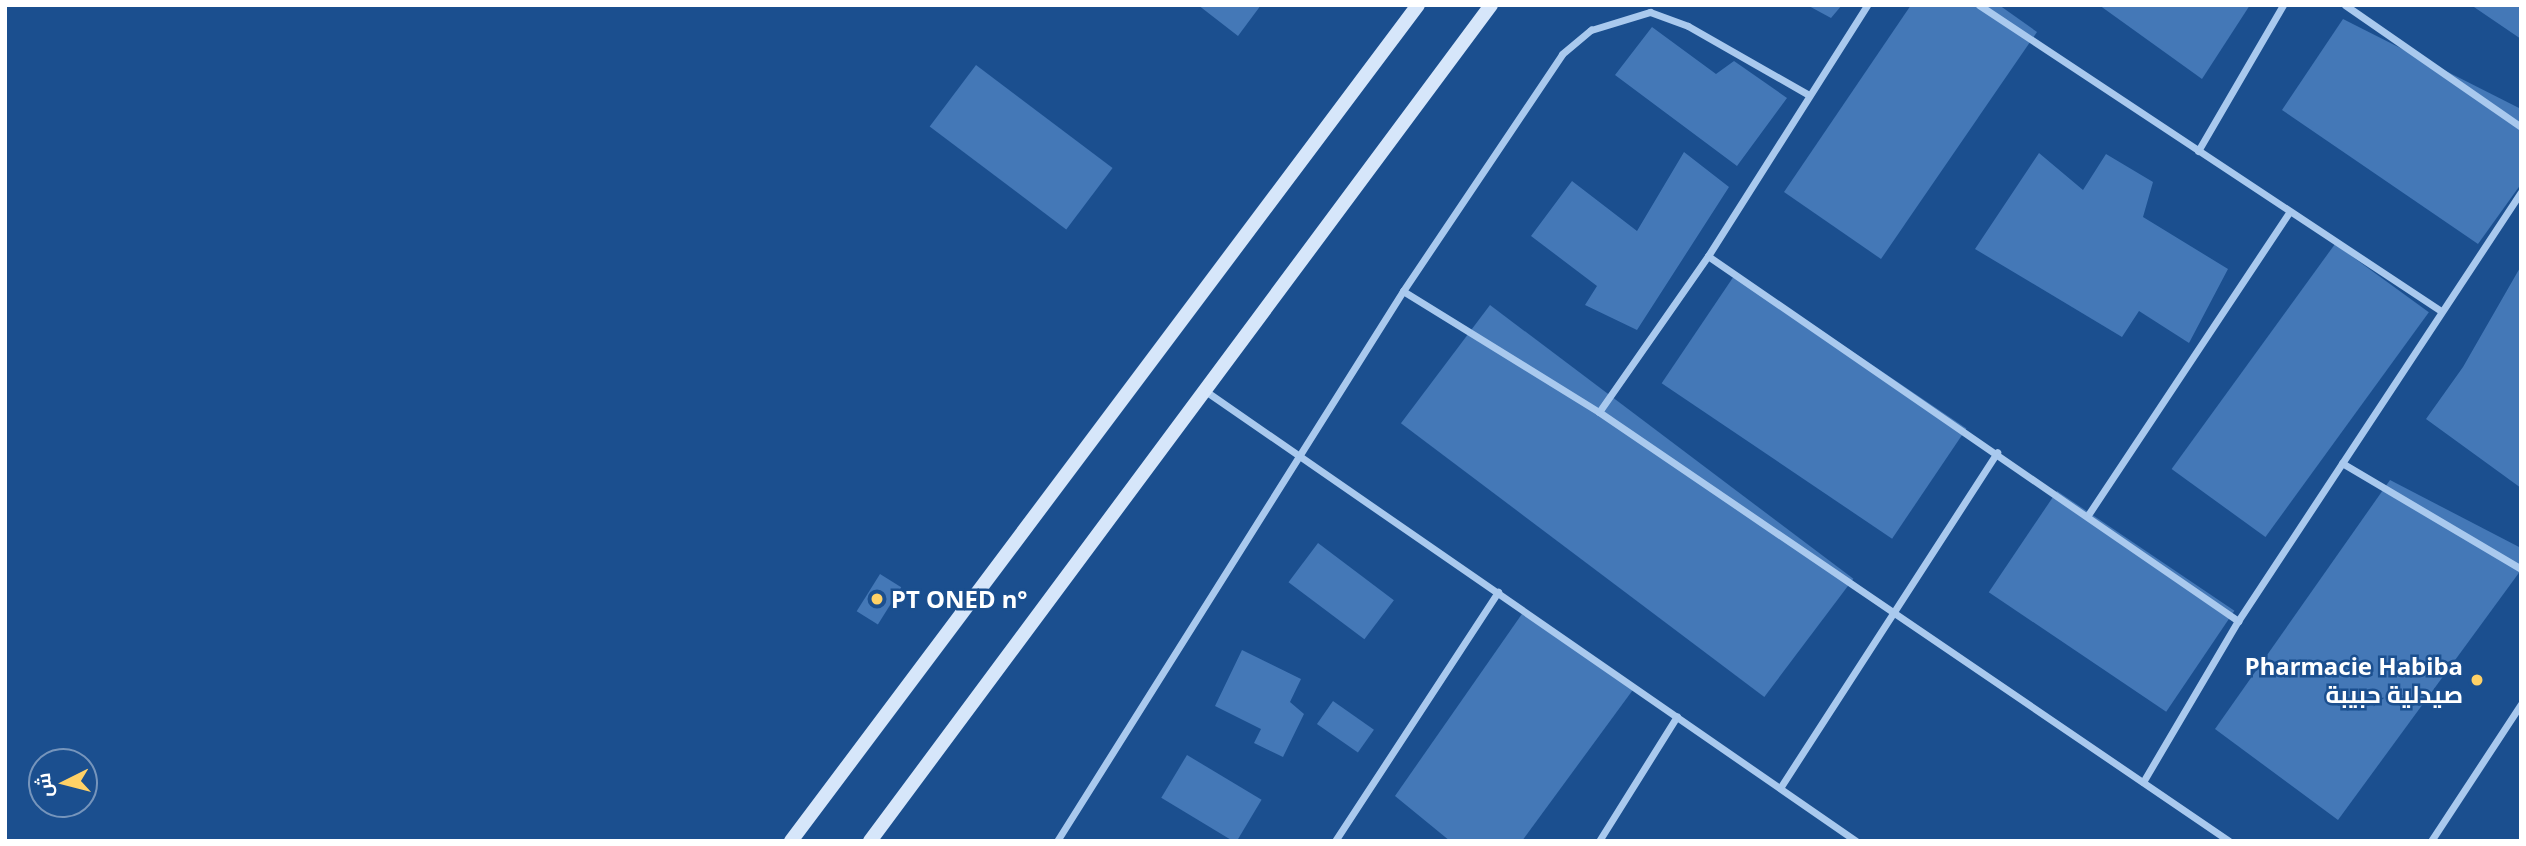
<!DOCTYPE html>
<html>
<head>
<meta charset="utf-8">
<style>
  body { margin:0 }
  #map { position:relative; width:2526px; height:846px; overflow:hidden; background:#1b4f8f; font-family:"Noto Sans",Cairo,sans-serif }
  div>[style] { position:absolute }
  .building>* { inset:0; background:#4478b7; transform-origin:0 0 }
  .minor>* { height:7px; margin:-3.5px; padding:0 3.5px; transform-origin:3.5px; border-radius:3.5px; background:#a9c9ee }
  .secondary>* { height:14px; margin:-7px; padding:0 7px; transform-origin:7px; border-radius:7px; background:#d6e6fa }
  .dots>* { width:19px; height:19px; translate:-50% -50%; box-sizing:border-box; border:4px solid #1b4f8f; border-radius:50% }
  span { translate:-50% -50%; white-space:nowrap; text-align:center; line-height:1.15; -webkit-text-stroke:5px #1b4f8f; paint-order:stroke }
  .poi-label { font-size:24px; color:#fff; font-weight:700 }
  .left { translate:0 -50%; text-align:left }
  .right { translate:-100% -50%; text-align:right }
  .frame { position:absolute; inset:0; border:7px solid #fff; pointer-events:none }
  .north { position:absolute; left:28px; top:748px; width:70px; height:70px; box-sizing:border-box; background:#1b4f8f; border:2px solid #7695bc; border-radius:50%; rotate:264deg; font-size:19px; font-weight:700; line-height:28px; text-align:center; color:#fff }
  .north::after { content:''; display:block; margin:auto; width:24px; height:32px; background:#ffd166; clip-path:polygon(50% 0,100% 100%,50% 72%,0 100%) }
</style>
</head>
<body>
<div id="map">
  <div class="building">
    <i style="clip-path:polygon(1198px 5px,1261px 5px,1238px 36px)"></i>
    <i style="clip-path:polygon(1807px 5px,1842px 5px,1831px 18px)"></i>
    <i style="clip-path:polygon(1911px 5px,1999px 5px,2037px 32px,1881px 259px,1784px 192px)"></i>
    <i style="clip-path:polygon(2099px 5px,2250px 5px,2202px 79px)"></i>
    <i style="clip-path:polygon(2471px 5px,2521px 5px,2521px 39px)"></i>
    <i style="clip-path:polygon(2343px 19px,2521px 109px,2521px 184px,2478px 244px,2282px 110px)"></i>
    <i style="clip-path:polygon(1652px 27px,1716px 74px,1734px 61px,1787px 98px,1737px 166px,1615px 75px)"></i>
    <i style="left:976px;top:65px;width:171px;height:77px;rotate:37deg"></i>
    <i style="clip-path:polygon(1684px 152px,1729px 187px,1637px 330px,1585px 305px,1597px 286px,1531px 236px,1572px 181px,1637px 231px)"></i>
    <i style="clip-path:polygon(2039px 153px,2083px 190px,2106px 154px,2153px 182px,2143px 217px,2228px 269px,2189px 343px,2139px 311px,2122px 337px,1975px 249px)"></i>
    <i style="left:2335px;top:244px;width:116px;height:278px;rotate:36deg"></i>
    <i style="clip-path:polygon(2521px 266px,2521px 488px,2426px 419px,2463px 367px)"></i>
    <i style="left:1736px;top:273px;width:278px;height:133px;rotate:34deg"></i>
    <i style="left:1490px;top:305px;width:455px;height:148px;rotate:37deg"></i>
    <i style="clip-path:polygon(2390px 480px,2521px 548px,2521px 570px,2338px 820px,2215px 729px)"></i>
    <i style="left:2057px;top:491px;width:214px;height:122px;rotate:34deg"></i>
    <i style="left:1318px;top:543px;width:95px;height:49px;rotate:37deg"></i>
    <i style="left:880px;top:574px;width:25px;height:44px;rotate:32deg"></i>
    <i style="clip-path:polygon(1524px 611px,1635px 687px,1522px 841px,1450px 841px,1395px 796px)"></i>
    <i style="clip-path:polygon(1242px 650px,1301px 679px,1290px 702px,1304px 714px,1283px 757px,1254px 743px,1261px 729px,1215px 706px)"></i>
    <i style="left:1333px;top:701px;width:50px;height:28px;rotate:35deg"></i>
    <i style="left:1187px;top:755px;width:87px;height:50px;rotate:31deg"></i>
  </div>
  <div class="minor">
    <i style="left:1979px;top:5px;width:554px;rotate:33.52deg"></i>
    <i style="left:2345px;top:5px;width:214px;rotate:34.7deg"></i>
    <i style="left:2198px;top:151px;width:169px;rotate:-59.8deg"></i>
    <i style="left:1708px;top:256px;width:644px;rotate:34.55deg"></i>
    <i style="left:1403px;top:291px;width:230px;rotate:31.7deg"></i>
    <i style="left:1599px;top:412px;width:762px;rotate:34.25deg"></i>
    <i style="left:1204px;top:390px;width:793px;rotate:34.67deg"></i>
    <i style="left:1599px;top:412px;width:190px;rotate:-55.1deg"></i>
    <i style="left:1708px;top:256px;width:297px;rotate:-57.6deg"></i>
    <i style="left:2342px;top:463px;width:208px;rotate:30.6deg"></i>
    <i style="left:2088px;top:515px;width:364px;rotate:-56.4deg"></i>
    <i style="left:2143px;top:782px;width:187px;rotate:-59.5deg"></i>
    <i style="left:2238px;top:621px;width:514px;rotate:-56.59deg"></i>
    <i style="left:1780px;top:788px;width:400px;rotate:-57.1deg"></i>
    <i style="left:1057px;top:841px;width:650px;rotate:-57.83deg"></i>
    <i style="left:1403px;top:291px;width:285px;rotate:-56.1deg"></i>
    <i style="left:1562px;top:54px;width:38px;rotate:-40deg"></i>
    <i style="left:1591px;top:30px;width:62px;rotate:-17deg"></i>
    <i style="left:1650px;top:12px;width:40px;rotate:20.2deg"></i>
    <i style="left:1688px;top:26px;width:139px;rotate:29.7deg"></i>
    <i style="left:1335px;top:841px;width:298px;rotate:-56.8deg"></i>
    <i style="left:1599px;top:841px;width:147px;rotate:-58deg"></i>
    <i style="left:2431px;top:841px;width:164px;rotate:-56.7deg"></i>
  </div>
  <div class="secondary">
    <i style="left:791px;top:841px;width:1045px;rotate:-53.13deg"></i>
    <i style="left:870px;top:841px;width:1041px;rotate:-53.39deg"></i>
  </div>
  <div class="dots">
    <i style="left:877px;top:599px;background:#ffd166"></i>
    <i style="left:2477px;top:680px;background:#ffd166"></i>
  </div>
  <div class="poi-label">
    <span class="left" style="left:891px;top:599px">PT ONED n°</span>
    <span class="right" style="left:2463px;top:680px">Pharmacie Habiba<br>صيدلية حبيبة</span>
  </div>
  <div class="frame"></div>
  <div class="north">ش</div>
</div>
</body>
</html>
